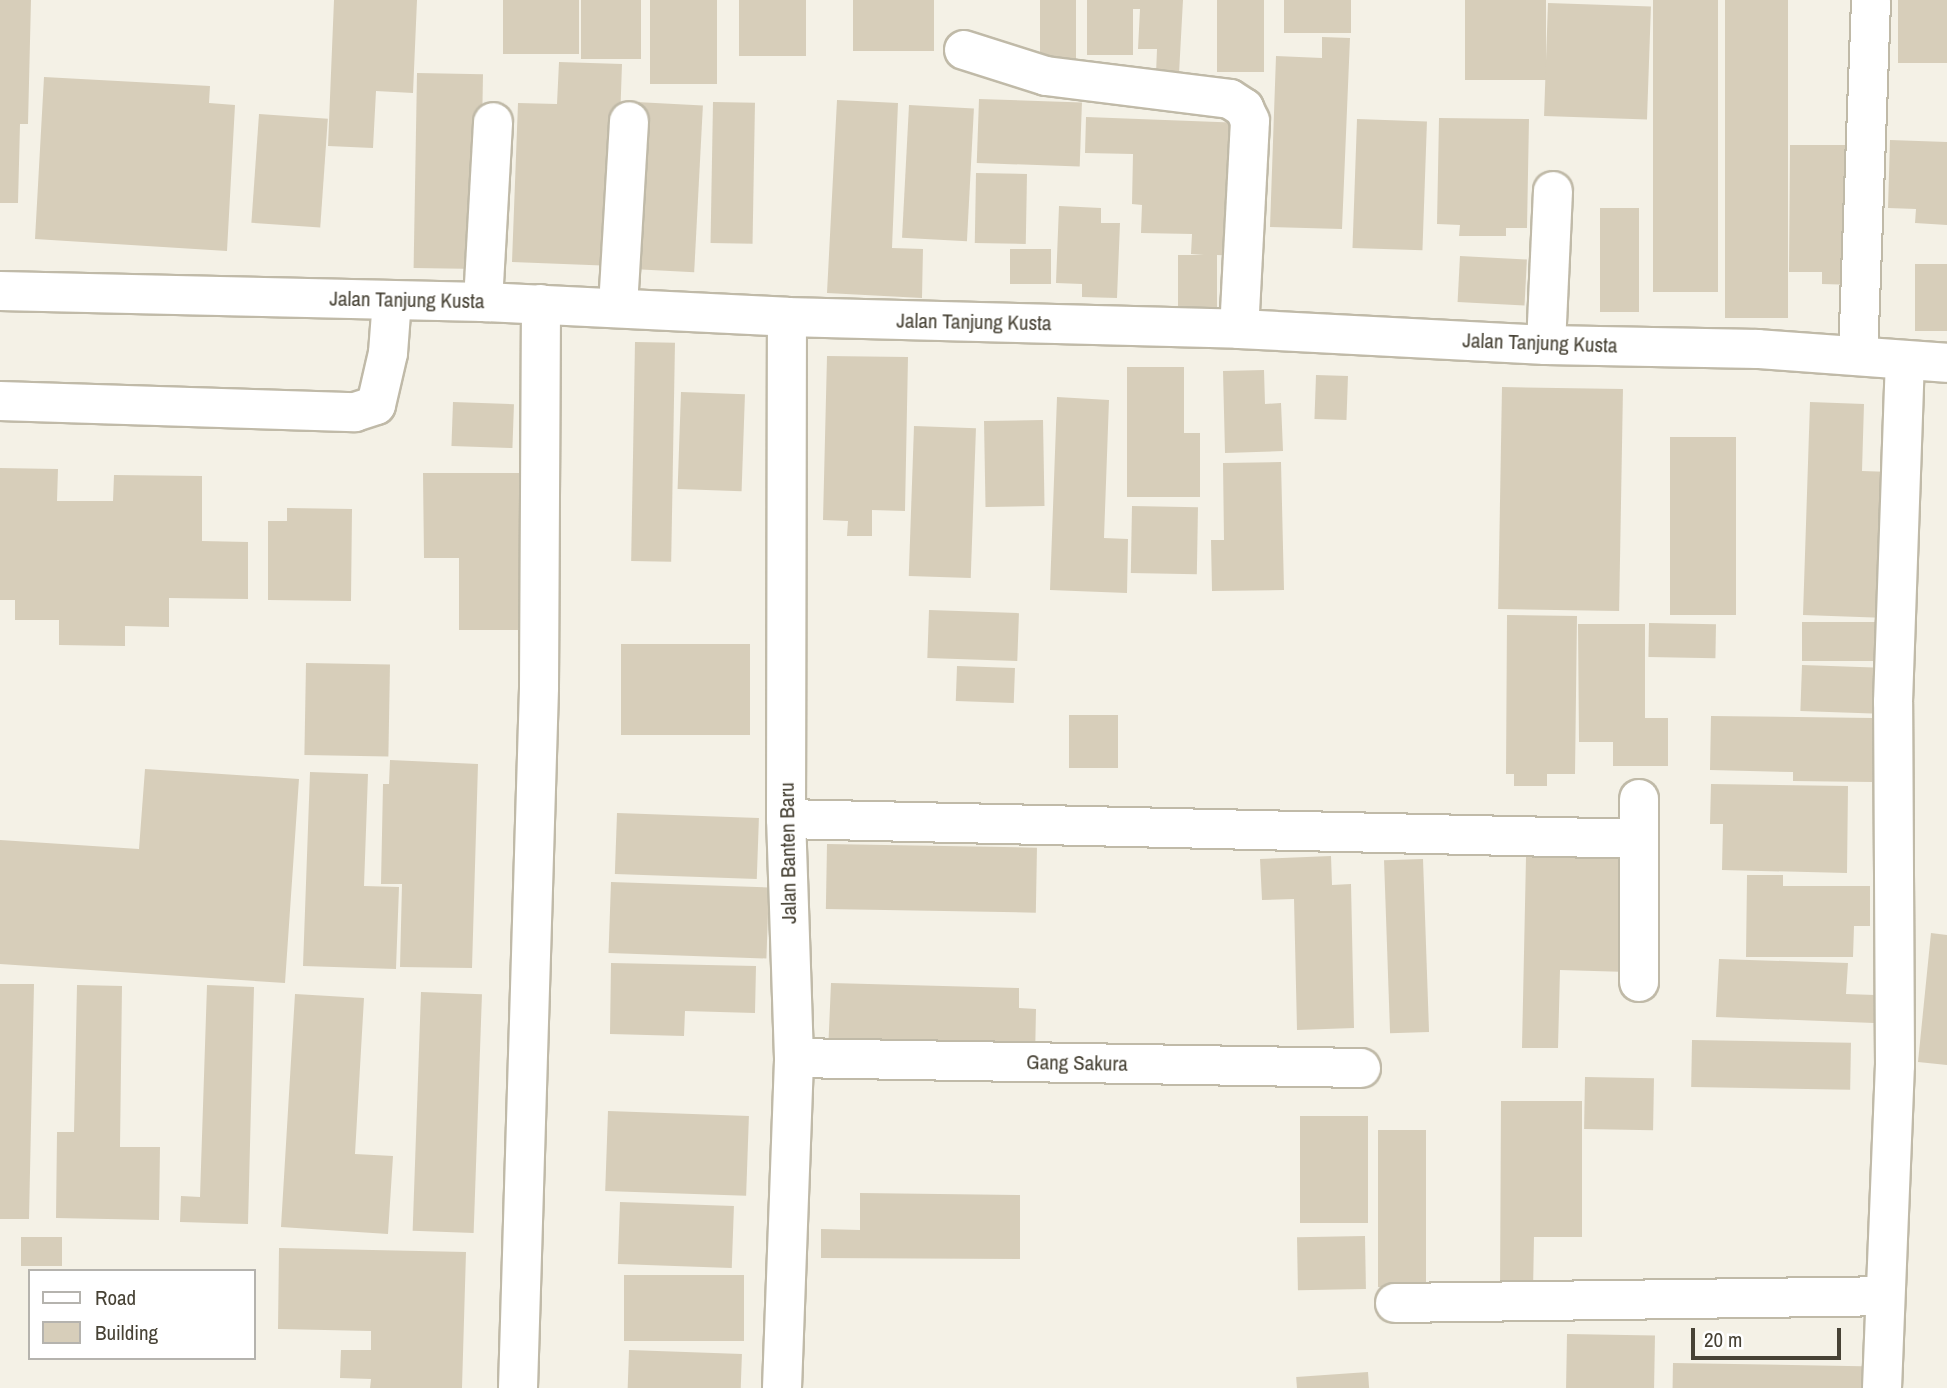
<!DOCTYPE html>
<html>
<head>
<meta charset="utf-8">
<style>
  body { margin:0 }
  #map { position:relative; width:1947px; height:1388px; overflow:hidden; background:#f4f1e6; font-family:"Archivo Narrow",sans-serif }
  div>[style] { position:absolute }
  .building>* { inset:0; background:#d7ceba; transform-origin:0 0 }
  .roads { filter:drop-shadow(2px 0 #c0baa8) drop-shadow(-2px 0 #c0baa8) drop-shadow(0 2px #c0baa8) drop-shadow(0 -2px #c0baa8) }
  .minor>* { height:38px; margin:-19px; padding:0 19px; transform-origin:19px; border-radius:19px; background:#fff }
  span { translate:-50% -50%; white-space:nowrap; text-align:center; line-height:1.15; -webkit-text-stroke:5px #fff; paint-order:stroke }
  .street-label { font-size:21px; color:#474235 }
  .legend { position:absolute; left:28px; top:1269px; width:228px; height:91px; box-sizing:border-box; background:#fff; border:2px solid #b5b3ae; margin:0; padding:9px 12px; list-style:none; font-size:21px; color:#474235 }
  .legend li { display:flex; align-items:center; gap:14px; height:35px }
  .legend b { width:35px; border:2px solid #b5b3ae }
  .scale { position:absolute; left:1691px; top:1328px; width:150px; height:32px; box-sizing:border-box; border:4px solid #474235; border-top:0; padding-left:9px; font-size:21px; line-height:24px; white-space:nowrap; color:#474235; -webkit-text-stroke:5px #fff; paint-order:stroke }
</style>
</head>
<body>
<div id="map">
  <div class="building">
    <i style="clip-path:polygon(0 0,31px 0,28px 124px,20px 124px,18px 203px,0 203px)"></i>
    <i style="clip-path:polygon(334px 0,417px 0,413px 93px,376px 91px,373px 148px,328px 146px)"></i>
    <i style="left:503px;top:0;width:76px;height:54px"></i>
    <i style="left:581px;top:0;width:60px;height:59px"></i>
    <i style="left:650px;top:0;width:67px;height:84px"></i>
    <i style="left:739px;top:0;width:67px;height:56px"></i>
    <i style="left:853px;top:0;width:81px;height:51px"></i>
    <i style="left:1040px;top:0;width:36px;height:65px"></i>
    <i style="clip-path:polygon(1087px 0,1183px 0,1179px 74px,1156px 74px,1157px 49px,1138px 49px,1140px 9px,1133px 9px,1133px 55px,1087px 55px)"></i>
    <i style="left:1217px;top:0;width:47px;height:72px"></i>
    <i style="left:1284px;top:0;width:67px;height:33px"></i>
    <i style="left:1465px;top:0;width:81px;height:80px"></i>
    <i style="left:1653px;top:0;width:65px;height:292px"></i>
    <i style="left:1725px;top:0;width:63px;height:318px"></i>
    <i style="left:1898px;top:0;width:49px;height:63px"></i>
    <i style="left:1548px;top:3px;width:103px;height:113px;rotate:2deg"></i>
    <i style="clip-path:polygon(1322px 37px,1350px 38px,1342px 229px,1270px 227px,1276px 56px,1322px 58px)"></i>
    <i style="clip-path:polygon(559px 62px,622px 64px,615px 266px,512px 262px,518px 103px,557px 104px)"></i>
    <i style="left:417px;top:73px;width:66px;height:195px;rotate:1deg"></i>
    <i style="clip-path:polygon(44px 77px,210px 86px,209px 103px,235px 105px,227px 251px,35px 239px)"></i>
    <i style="left:979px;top:99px;width:103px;height:64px;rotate:2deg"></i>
    <i style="clip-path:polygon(837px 100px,898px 103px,892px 248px,923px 249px,922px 298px,827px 293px)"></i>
    <i style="left:636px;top:102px;width:67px;height:167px;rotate:3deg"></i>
    <i style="left:713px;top:102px;width:42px;height:141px;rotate:1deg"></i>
    <i style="left:909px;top:105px;width:65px;height:133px;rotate:3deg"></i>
    <i style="left:259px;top:114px;width:69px;height:109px;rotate:4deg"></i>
    <i style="clip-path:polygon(1086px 117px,1244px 123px,1240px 256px,1217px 255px,1217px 307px,1178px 307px,1178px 255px,1204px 255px,1191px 254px,1192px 234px,1141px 233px,1142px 205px,1132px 204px,1133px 154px,1085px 153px)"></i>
    <i style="clip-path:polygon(1439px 118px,1529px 119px,1527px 228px,1506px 228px,1506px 236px,1459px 236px,1460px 225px,1437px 224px)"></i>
    <i style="left:1357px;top:119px;width:70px;height:129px;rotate:2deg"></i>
    <i style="clip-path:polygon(1890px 140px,1947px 142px,1947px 225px,1915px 223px,1916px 209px,1888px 208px)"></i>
    <i style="clip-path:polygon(1790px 145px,1859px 145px,1858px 285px,1822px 284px,1822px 272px,1789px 272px)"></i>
    <i style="left:976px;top:173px;width:51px;height:70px;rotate:1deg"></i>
    <i style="clip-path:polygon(1059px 206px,1101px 208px,1101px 223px,1120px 223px,1117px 298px,1082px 297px,1082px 284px,1056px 283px)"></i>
    <i style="left:1600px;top:208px;width:39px;height:104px"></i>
    <i style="left:1010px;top:249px;width:41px;height:35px"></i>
    <i style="left:1460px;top:256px;width:67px;height:46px;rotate:3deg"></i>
    <i style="left:1915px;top:264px;width:32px;height:67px"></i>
    <i style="left:635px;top:342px;width:40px;height:219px;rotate:1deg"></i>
    <i style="clip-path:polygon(827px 356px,908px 357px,905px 511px,872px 510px,872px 536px,847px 536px,848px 521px,823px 520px)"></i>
    <i style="clip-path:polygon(1127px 367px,1184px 367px,1184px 433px,1200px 433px,1200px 497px,1127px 497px)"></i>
    <i style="clip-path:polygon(1264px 370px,1265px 404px,1281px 403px,1283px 451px,1225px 453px,1223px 371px)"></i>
    <i style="left:1316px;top:375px;width:32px;height:44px;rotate:2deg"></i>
    <i style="left:1502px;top:387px;width:121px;height:222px;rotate:1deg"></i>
    <i style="left:681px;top:392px;width:64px;height:97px;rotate:2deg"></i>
    <i style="clip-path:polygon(1057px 397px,1109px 400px,1104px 538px,1128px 539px,1127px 593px,1050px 590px)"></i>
    <i style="left:453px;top:402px;width:61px;height:44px;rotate:2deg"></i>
    <i style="clip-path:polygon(1810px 402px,1864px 404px,1862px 471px,1892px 472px,1888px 618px,1803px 615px)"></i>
    <i style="left:1043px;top:420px;width:86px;height:59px;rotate:89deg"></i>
    <i style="left:914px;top:426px;width:62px;height:150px;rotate:2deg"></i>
    <i style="left:1670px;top:437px;width:66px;height:178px"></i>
    <i style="clip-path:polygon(1281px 462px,1284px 590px,1212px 591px,1211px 540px,1224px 540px,1223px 463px)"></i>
    <i style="clip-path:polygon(0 468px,58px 469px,57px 501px,113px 501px,114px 475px,202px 476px,202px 541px,248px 542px,248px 599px,169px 598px,169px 627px,125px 626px,125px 646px,59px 645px,59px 620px,15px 620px,15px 600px,0 600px)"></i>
    <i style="clip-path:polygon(423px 473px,534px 473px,534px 630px,459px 630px,459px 558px,424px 558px)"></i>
    <i style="left:1132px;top:506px;width:66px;height:67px;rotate:1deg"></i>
    <i style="clip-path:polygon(287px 508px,352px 509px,351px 601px,268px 600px,268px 521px,287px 521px)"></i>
    <i style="left:929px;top:610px;width:90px;height:48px;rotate:2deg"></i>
    <i style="clip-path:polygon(1507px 615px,1577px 616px,1575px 774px,1547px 774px,1547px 786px,1514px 786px,1514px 774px,1506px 774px)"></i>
    <i style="left:1802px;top:622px;width:85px;height:39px"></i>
    <i style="left:1649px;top:623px;width:67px;height:34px;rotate:1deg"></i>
    <i style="clip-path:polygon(1578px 624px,1645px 624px,1645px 718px,1668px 718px,1668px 766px,1613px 766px,1613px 742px,1579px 742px)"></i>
    <i style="left:621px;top:644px;width:129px;height:91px"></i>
    <i style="left:306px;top:663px;width:84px;height:92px;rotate:1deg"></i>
    <i style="left:1802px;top:665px;width:72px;height:46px;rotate:2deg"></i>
    <i style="left:957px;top:666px;width:58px;height:35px;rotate:2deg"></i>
    <i style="left:1069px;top:715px;width:49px;height:53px"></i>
    <i style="clip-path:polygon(1711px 716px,1873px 718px,1872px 782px,1793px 781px,1793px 772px,1710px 770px)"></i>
    <i style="clip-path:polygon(390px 760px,478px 764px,472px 968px,400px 967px,402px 884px,381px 884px,383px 784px,389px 784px)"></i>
    <i style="clip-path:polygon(145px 769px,299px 779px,285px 983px,0 964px,0 840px,139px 849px)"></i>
    <i style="clip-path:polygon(310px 772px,368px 774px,364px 886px,399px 887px,396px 969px,303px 966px)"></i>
    <i style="clip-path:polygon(1711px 784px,1848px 786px,1847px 873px,1722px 870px,1723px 824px,1710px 824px)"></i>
    <i style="left:617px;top:813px;width:142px;height:61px;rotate:2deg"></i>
    <i style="left:827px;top:844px;width:210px;height:65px;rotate:1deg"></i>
    <i style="clip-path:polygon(1331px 856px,1332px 885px,1351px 884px,1354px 1028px,1297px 1030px,1294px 899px,1262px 900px,1260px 859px)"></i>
    <i style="clip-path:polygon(1526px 857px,1629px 859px,1628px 972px,1560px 970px,1558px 1048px,1522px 1048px)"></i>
    <i style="left:1423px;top:859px;width:173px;height:39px;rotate:88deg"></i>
    <i style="clip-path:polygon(1747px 875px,1783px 875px,1783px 886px,1870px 886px,1870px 926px,1854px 926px,1853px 957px,1746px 957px)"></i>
    <i style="left:611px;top:882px;width:158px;height:71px;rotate:2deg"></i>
    <i style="clip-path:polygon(1931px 933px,1947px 935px,1947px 1065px,1918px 1062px)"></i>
    <i style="clip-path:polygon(1719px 959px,1848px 963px,1846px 994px,1875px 995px,1874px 1023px,1716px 1017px)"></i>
    <i style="clip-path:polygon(611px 963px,756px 966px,755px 1013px,685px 1011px,684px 1036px,610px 1034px)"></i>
    <i style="clip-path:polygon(831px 983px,1019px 988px,1019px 1008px,1036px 1009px,1035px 1060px,828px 1053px)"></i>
    <i style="clip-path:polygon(0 984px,34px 984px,29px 1219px,0 1219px)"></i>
    <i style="clip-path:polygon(77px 985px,122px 986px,120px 1147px,160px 1147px,159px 1220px,56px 1218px,57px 1132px,74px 1132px)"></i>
    <i style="clip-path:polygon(207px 985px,254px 987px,248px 1224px,180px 1222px,181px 1196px,200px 1197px)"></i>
    <i style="left:421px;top:992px;width:61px;height:239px;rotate:2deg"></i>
    <i style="clip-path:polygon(295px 994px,364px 998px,355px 1154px,393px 1156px,388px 1234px,281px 1227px)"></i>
    <i style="left:1692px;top:1040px;width:159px;height:47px;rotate:1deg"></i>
    <i style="left:1585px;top:1077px;width:69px;height:52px;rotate:1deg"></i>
    <i style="clip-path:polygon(1501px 1101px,1582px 1101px,1582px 1237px,1534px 1237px,1533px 1292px,1500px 1292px)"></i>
    <i style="left:608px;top:1111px;width:141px;height:80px;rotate:2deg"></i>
    <i style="left:1300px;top:1116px;width:68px;height:107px"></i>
    <i style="left:1378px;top:1130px;width:48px;height:157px"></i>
    <i style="clip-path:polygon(860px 1193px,1020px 1195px,1020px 1259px,821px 1258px,821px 1229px,860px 1230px)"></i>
    <i style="left:620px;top:1202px;width:114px;height:62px;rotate:2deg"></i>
    <i style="left:1365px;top:1236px;width:53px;height:68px;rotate:89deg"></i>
    <i style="left:21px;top:1237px;width:41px;height:29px"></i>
    <i style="clip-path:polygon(279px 1248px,466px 1252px,462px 1388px,370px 1388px,371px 1379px,340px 1378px,341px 1350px,371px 1350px,371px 1331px,278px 1329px)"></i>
    <i style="left:624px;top:1275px;width:120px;height:66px"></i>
    <i style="left:1567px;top:1334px;width:88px;height:54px;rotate:1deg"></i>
    <i style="left:629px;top:1350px;width:113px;height:38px;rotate:2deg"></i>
    <i style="left:1673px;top:1363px;width:189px;height:25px;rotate:1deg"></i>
    <i style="left:1368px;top:1372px;width:16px;height:72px;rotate:86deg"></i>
  </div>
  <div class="roads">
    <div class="minor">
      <i style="left:964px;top:50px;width:86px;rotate:17.6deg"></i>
      <i style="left:1046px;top:76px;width:185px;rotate:7.1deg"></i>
      <i style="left:1230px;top:99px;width:17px;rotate:33deg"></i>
      <i style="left:1244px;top:108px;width:14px;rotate:65deg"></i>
      <i style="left:1250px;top:121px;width:208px;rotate:93deg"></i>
      <i style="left:0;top:291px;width:483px;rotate:1.3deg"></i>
      <i style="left:483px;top:302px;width:304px;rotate:2.8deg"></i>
      <i style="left:787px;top:317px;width:452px;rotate:1.5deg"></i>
      <i style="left:1239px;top:329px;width:307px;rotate:3deg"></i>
      <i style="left:1546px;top:345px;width:212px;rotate:1.1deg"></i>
      <i style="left:1758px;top:349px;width:190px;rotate:4.2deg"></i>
      <i style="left:483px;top:302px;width:180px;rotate:-86.8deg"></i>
      <i style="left:618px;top:307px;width:186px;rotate:-86.6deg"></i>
      <i style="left:1546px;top:345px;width:154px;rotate:-87.4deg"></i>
      <i style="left:1858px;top:356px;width:356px;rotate:-87.9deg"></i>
      <i style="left:0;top:401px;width:355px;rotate:1.8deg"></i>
      <i style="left:355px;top:412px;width:22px;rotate:-18deg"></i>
      <i style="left:376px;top:405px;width:53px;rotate:-77deg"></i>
      <i style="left:388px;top:353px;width:53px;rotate:-85.7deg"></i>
      <i style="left:1639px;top:799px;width:40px;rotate:90deg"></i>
      <i style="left:786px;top:819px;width:853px;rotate:1.34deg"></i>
      <i style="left:1639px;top:839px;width:143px;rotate:90deg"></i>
      <i style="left:794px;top:1058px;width:567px;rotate:1.01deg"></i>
      <i style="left:1395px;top:1303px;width:489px;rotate:-0.8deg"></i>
      <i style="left:518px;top:1388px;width:701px;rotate:-88.28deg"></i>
      <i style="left:539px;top:687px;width:383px;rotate:-89.7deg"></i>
      <i style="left:782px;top:1388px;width:330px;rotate:-87.9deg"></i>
      <i style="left:794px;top:1058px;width:239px;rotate:-91.9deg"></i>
      <i style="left:786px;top:819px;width:502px;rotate:-89.89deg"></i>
      <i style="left:1882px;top:1388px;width:323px;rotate:-87.7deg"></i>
      <i style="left:1895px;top:1065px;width:363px;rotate:-90.3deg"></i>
      <i style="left:1893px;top:702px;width:342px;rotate:-88deg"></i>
    </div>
  </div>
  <div class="street-label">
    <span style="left:407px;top:300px;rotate:1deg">Jalan Tanjung Kusta</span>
    <span style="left:974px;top:322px;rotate:1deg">Jalan Tanjung Kusta</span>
    <span style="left:1540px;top:343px;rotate:2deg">Jalan Tanjung Kusta</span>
    <span style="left:788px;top:853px;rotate:-91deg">Jalan Banten Baru</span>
    <span style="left:1077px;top:1063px;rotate:1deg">Gang Sakura</span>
  </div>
  <ul class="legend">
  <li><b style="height:9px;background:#fff"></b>Road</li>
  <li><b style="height:19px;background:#d7ceba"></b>Building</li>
  </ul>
  <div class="scale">20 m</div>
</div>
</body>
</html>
